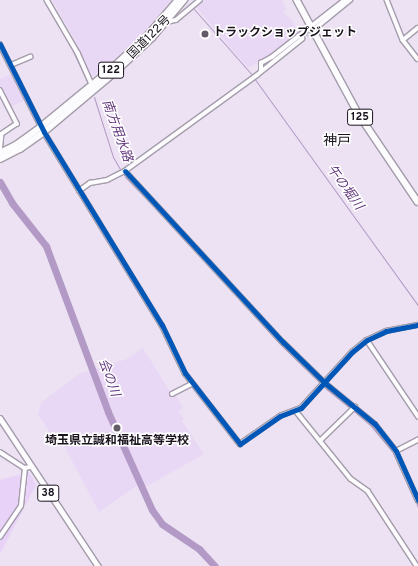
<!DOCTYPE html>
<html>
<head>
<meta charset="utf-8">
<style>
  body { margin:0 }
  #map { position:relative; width:418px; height:566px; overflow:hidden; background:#ece2f3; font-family:Overpass,"Noto Sans JP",sans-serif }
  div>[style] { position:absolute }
  .built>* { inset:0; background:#e8d7f5 }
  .green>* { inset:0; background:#e8d2f7 }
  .stream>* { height:1px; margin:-0.5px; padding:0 0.5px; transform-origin:0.5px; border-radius:0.5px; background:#b399c5 }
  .river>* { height:7px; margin:-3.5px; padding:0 3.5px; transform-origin:3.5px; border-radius:3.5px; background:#b399c5 }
  .minor-tunnel>* { height:3.5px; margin-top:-1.75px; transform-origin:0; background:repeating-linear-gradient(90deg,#ccc3d3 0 3.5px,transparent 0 5.5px) }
  .roads { filter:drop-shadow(1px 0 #a49caa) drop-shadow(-1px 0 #a49caa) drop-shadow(0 1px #a49caa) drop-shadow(0 -1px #a49caa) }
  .minor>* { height:3.5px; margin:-1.75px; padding:0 1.75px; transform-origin:1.75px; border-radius:1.75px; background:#fcfbfd }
  .major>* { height:4.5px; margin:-2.25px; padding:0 2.25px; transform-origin:2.25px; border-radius:2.25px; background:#fcfbfd }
  .highway>* { height:5.5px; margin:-2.75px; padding:0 2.75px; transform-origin:2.75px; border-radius:2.75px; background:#fcfbfd }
  .cycleway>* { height:5px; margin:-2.5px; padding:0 2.5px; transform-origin:2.5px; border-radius:2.5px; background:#0057b8 }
  .dots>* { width:11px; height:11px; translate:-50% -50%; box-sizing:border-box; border:2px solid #fff; border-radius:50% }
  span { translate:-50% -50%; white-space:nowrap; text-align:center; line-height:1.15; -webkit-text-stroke:3px #fff; paint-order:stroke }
  .shield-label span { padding:1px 3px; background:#fff; border:1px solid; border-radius:3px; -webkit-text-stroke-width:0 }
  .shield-label { font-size:11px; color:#1a131e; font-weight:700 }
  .poi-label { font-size:12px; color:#1a131e; font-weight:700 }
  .left { translate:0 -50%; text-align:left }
  .street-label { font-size:12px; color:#1a131e }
  .water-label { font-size:13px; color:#63387e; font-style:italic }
  .quarter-label { font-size:14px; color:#1a131e }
</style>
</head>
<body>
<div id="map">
  <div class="built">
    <i style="clip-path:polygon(52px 0,172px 0,144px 34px,91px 78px,75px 40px)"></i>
    <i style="clip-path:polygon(204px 0,282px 0,286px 9px,283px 12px,291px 19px,299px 33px,268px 57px,248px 68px,196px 7px)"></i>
    <i style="clip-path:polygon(12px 74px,25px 100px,10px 107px,0 87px,0 79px)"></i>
    <i style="clip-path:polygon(143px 348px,173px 397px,176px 396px,183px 408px,178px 411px,184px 419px,182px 421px,204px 454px,145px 487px,142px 482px,99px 512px,59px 436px,54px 439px,38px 414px,42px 402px,79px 374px,127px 359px)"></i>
  </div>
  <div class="green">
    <i style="clip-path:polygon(29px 472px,36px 485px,0 554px,0 480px)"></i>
  </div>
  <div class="stream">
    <i style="left:45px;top:0;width:30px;rotate:60deg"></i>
    <i style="left:194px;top:9px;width:89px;rotate:48.6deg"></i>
    <i style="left:62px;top:28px;width:61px;rotate:64.7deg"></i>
    <i style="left:254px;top:78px;width:280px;rotate:54.2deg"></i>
    <i style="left:94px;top:97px;width:63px;rotate:72.4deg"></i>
    <i style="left:113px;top:157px;width:16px;rotate:60deg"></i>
    <i style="left:125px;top:177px;width:71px;rotate:45.6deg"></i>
    <i style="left:182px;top:235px;width:149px;rotate:48deg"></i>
    <i style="left:282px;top:346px;width:53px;rotate:44.2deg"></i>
    <i style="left:324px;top:387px;width:35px;rotate:39deg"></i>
    <i style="left:354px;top:411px;width:21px;rotate:41deg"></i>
    <i style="left:370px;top:425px;width:34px;rotate:50deg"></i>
    <i style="left:393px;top:453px;width:60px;rotate:65.2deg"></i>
  </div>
  <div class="river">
    <i style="left:0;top:182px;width:24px;rotate:60deg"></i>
    <i style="left:12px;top:203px;width:55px;rotate:51.7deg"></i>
    <i style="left:46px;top:246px;width:177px;rotate:69.5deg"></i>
    <i style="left:108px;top:412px;width:107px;rotate:65.8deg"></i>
    <i style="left:152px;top:510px;width:17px;rotate:54deg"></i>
    <i style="left:162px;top:524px;width:45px;rotate:34deg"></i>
    <i style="left:199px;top:549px;width:23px;rotate:47deg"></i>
  </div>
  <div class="minor-tunnel">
    <i style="left:302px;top:39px;width:14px;rotate:-39deg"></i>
  </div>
  <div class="roads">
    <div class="minor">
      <i style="left:47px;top:0;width:61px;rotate:59.7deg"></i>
      <i style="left:78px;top:53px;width:35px;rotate:66deg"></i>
      <i style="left:387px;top:0;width:43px;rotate:68.2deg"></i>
      <i style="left:403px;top:40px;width:24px;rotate:52deg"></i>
      <i style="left:167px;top:22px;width:9px;rotate:-13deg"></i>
      <i style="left:176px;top:20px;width:31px;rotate:-40deg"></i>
      <i style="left:317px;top:27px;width:43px;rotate:-39.3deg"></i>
      <i style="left:403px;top:40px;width:19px;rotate:-39deg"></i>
      <i style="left:0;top:44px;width:98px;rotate:63.4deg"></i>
      <i style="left:44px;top:132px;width:226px;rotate:58.6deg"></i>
      <i style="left:162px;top:325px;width:53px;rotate:64.4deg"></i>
      <i style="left:185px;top:373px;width:90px;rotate:52.2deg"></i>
      <i style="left:240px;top:444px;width:49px;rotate:-35deg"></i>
      <i style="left:280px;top:416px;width:22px;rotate:-21deg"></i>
      <i style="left:301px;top:408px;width:76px;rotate:-47.7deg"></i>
      <i style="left:352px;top:352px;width:19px;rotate:-39deg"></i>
      <i style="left:367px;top:340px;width:21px;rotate:-25deg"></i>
      <i style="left:386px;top:331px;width:33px;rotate:-11deg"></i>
      <i style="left:11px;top:65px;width:21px;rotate:-23deg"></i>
      <i style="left:261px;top:71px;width:8px;rotate:-90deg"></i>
      <i style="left:261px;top:63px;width:13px;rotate:-29deg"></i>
      <i style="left:272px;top:57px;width:93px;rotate:-38deg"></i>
      <i style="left:0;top:90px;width:38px;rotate:63deg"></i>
      <i style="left:17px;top:124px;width:18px;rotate:146deg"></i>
      <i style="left:2px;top:134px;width:18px;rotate:96deg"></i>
      <i style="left:125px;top:171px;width:233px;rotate:47.3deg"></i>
      <i style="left:283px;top:342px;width:59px;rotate:44.3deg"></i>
      <i style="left:325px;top:383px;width:65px;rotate:39.4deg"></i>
      <i style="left:375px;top:424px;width:34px;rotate:52deg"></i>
      <i style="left:396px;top:451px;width:54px;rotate:65.8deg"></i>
      <i style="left:79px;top:191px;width:14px;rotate:-36deg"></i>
      <i style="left:90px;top:183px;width:17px;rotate:-10deg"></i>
      <i style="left:107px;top:180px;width:20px;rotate:-27deg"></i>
      <i style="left:125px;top:171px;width:163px;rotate:-36deg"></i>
      <i style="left:257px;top:75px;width:58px;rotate:-38.7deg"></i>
      <i style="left:367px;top:340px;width:92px;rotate:56.1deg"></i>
      <i style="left:172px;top:394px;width:22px;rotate:-27deg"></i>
      <i style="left:296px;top:411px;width:87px;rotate:51deg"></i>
      <i style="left:351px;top:479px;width:21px;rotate:35deg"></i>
      <i style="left:368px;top:491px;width:90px;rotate:56.8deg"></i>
      <i style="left:320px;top:441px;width:49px;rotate:-44.2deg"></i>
      <i style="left:396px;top:451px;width:25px;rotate:-27deg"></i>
      <i style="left:0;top:452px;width:30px;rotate:33deg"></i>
      <i style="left:25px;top:468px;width:5px;rotate:-11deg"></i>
      <i style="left:0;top:537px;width:37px;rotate:-56deg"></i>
      <i style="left:21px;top:506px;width:38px;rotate:-84deg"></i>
    </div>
    <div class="major">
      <i style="left:0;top:418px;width:178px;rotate:56.5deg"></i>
    </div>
    <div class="highway">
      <i style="left:297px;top:0;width:128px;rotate:61.6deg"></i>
      <i style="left:358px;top:113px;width:107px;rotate:56deg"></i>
      <i style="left:0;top:153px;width:18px;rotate:-27deg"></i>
      <i style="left:16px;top:145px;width:32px;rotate:-36deg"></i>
      <i style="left:42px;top:126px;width:87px;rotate:-39.4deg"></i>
      <i style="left:109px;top:71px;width:53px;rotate:-42.7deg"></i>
      <i style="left:148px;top:35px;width:46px;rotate:-49.4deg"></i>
      <i style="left:0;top:159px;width:22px;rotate:-27deg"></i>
      <i style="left:20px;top:149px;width:29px;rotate:-35deg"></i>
      <i style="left:44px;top:132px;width:90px;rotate:-40deg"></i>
      <i style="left:113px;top:74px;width:53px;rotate:-42.7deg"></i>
      <i style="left:152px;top:38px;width:50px;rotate:-49.9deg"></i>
    </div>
  </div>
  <div class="cycleway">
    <i style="left:0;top:44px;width:98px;rotate:63.4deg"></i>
    <i style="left:44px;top:132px;width:226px;rotate:58.6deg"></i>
    <i style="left:162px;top:325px;width:53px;rotate:64.4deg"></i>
    <i style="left:185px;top:373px;width:90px;rotate:52.2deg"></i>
    <i style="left:240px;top:444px;width:49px;rotate:-35deg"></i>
    <i style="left:280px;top:416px;width:22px;rotate:-21deg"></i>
    <i style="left:301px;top:408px;width:76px;rotate:-47.7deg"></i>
    <i style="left:352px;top:352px;width:19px;rotate:-39deg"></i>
    <i style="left:367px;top:340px;width:21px;rotate:-25deg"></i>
    <i style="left:386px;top:331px;width:33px;rotate:-11deg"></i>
    <i style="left:125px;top:171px;width:233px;rotate:47.3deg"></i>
    <i style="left:283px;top:342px;width:59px;rotate:44.3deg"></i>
    <i style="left:325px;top:383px;width:65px;rotate:39.4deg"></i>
    <i style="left:375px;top:424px;width:34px;rotate:52deg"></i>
    <i style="left:396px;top:451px;width:54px;rotate:65.8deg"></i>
  </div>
  <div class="dots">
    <i style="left:205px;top:34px;background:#645b69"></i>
    <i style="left:117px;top:428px;background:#645b69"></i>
  </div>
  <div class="shield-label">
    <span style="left:111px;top:70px">122</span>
    <span style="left:360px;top:117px">125</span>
    <span style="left:48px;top:493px">38</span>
  </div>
  <div class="poi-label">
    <span class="left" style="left:213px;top:34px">トラックショップジェット</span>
    <span style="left:117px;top:442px">埼玉県立誠和福祉高等学校</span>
  </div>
  <div class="street-label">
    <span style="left:150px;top:38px;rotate:-45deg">国道122号</span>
  </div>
  <div class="water-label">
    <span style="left:116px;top:131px;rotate:70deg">南方用水路</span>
    <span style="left:344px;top:188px;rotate:54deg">午の堀川</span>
    <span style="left:108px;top:378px;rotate:70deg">会の川</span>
  </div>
  <div class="quarter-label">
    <span style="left:337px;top:142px">神戸</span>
  </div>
</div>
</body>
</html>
